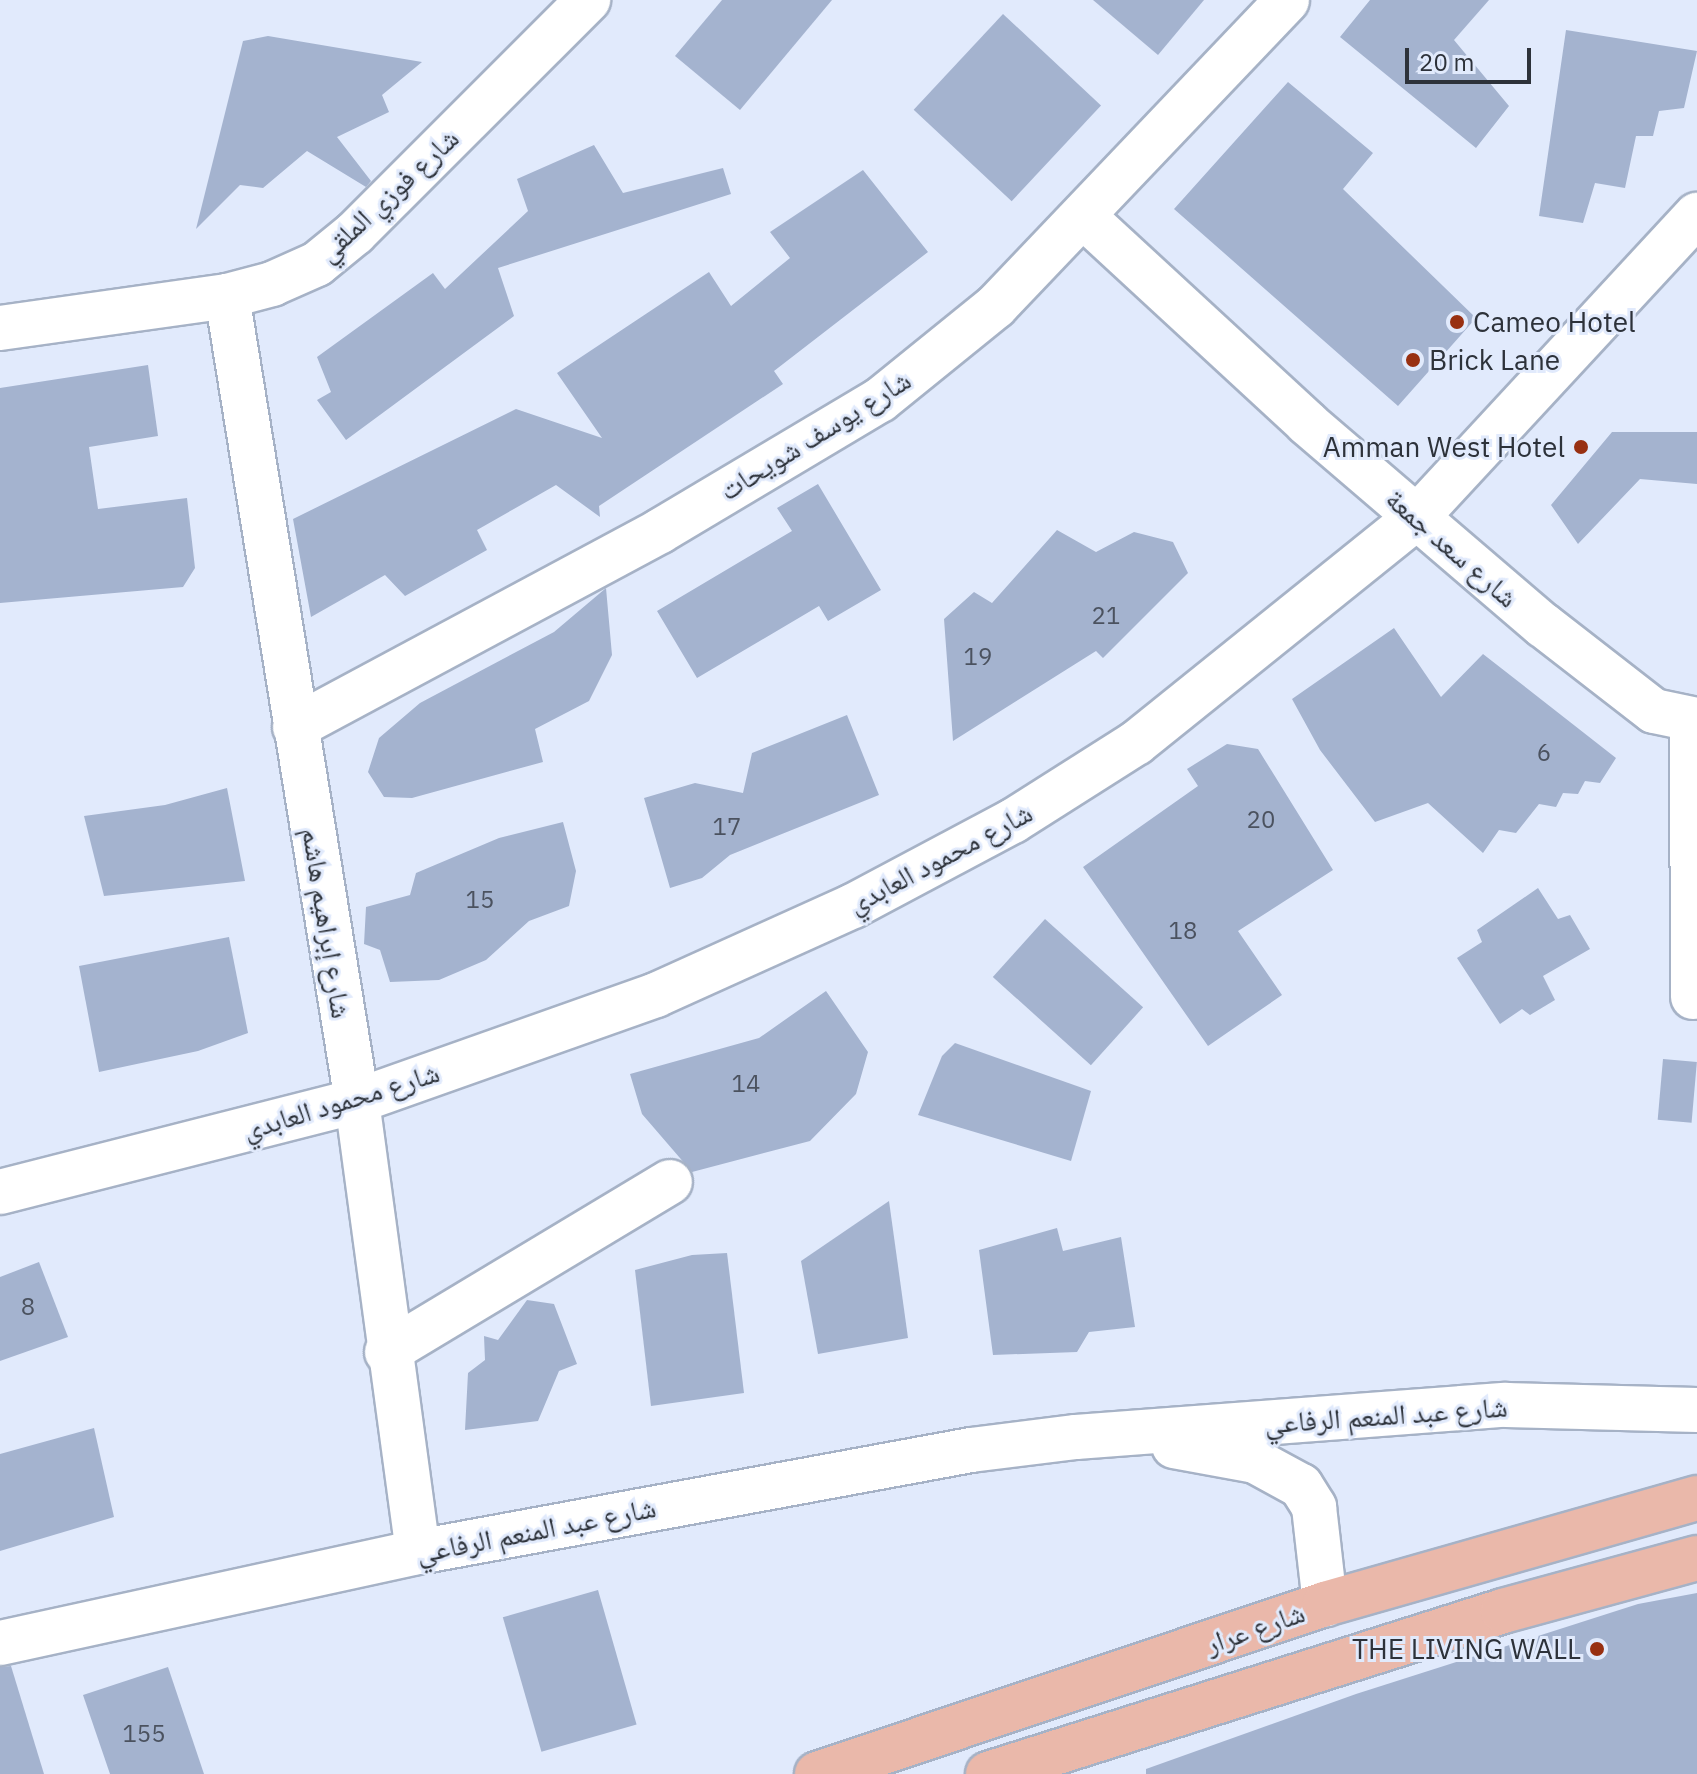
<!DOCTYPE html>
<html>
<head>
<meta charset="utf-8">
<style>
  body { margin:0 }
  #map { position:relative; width:1697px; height:1774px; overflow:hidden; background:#e1eafc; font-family:"IBM Plex Sans","Noto Naskh Arabic",sans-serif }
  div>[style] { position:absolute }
  .building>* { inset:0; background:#a4b3cf; transform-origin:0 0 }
  .roads { filter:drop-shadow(2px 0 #a6b2c6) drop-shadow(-2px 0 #a6b2c6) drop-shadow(0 2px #a6b2c6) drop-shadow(0 -2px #a6b2c6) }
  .minor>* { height:44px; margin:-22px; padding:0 22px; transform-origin:22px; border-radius:22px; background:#fff }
  .major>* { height:44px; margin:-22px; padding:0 22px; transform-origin:22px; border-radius:22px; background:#eab8aa }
  .dots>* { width:22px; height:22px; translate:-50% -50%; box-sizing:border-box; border:4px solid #e1eafc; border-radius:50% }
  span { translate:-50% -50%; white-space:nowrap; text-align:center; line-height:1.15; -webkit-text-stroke:6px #e1eafc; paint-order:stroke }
  .number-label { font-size:24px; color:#4b525f }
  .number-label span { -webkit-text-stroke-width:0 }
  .street-label { font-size:28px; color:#2d323a }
  .poi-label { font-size:28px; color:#2d323a }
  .left { translate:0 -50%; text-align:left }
  .right { translate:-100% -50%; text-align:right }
  .scale { position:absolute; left:1405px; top:48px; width:126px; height:36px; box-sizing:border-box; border:4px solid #2d323a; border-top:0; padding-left:10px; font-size:24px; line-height:28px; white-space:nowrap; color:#2d323a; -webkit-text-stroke:6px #e1eafc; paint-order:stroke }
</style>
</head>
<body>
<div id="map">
  <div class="building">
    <i style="clip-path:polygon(722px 0,832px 0,740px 110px,675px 56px)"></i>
    <i style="clip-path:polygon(1093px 0,1204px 0,1158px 55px)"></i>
    <i style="clip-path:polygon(1370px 0,1489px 0,1454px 40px,1509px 106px,1476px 148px,1340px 37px)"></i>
    <i style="left:1003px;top:14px;width:134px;height:131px;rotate:43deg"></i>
    <i style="clip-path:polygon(1566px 30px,1697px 51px,1684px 108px,1659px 111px,1653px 136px,1636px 136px,1625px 188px,1595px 183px,1583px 223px,1539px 216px)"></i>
    <i style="clip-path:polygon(268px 36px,422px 62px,382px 95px,389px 112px,337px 137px,371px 181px,366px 187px,307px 151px,263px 188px,240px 185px,196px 229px,243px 41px)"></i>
    <i style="clip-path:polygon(1288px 82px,1373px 153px,1343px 189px,1476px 318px,1398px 406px,1174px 209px)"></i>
    <i style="clip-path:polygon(594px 145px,623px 193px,723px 168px,731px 194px,498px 268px,514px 316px,346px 440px,317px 400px,331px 392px,317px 357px,433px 273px,445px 289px,528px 211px,517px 179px)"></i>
    <i style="clip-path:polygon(863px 170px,928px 252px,774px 371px,783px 384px,599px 506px,600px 517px,556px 485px,477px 530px,487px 550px,405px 596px,385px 575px,311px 617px,293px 519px,516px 409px,602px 438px,557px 373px,709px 272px,731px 306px,790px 258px,770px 232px)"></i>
    <i style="clip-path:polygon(148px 365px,158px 436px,89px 447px,98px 509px,187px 498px,195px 568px,183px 587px,0 603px,0 388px)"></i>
    <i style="clip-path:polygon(1612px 432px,1697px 432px,1697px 484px,1640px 479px,1578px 544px,1551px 505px)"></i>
    <i style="clip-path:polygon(818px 484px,881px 590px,828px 621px,819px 606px,697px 678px,657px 611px,792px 531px,777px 508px)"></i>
    <i style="clip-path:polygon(1057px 530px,1096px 552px,1134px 532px,1173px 542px,1188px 573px,1103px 658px,1096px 651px,953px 741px,944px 619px,974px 592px,992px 603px)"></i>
    <i style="clip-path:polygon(606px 588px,612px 655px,589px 701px,535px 729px,543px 762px,412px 798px,384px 797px,368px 772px,379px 738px,420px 703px,554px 632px)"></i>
    <i style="clip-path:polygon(1394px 628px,1441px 697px,1483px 654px,1616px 758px,1600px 783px,1585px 781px,1578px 794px,1563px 793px,1556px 807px,1539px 804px,1516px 833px,1499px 830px,1483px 853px,1428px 803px,1375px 822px,1320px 750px,1292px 699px)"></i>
    <i style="clip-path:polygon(847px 715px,879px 795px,730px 855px,702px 878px,670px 888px,644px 798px,695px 783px,743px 793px,752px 753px)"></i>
    <i style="clip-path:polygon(1227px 744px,1258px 749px,1333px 870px,1238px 931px,1282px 995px,1208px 1046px,1083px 867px,1198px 786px,1187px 769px)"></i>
    <i style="clip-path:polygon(227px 788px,245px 881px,104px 896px,84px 816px,165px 805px)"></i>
    <i style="clip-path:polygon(563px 822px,576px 871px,569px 906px,529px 921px,486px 960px,439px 980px,390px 982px,380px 950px,364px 944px,366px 907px,410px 895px,416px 873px,499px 838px)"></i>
    <i style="clip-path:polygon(1538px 888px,1558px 919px,1570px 915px,1590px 949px,1543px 976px,1555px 1000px,1530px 1015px,1522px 1009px,1500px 1024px,1457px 958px,1482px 942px,1477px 930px)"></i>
    <i style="left:1045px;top:919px;width:132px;height:78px;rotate:42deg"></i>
    <i style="clip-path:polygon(229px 937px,248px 1033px,198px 1051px,99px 1072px,79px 966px)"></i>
    <i style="clip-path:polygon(826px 991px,868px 1052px,856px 1094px,810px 1141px,692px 1172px,642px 1114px,630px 1074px,759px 1038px)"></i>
    <i style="clip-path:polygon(955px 1043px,1091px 1091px,1071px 1161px,918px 1115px,942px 1056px)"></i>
    <i style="left:1663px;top:1059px;width:34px;height:61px;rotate:5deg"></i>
    <i style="clip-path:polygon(889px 1201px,908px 1338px,818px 1354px,801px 1261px)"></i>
    <i style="clip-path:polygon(1057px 1228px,1063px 1251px,1121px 1237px,1135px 1327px,1089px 1332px,1077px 1352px,993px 1355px,979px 1250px)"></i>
    <i style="clip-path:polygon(727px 1253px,744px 1393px,651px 1406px,635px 1270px,692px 1255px)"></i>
    <i style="clip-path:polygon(39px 1262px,68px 1337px,0 1361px,0 1277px)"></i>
    <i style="clip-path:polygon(527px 1300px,554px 1304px,577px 1364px,559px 1371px,538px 1421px,465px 1430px,468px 1373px,485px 1360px,484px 1336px,498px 1340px)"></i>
    <i style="clip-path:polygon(94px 1428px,114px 1517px,0 1551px,0 1454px)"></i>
    <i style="left:598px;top:1590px;width:140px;height:99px;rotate:74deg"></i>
    <i style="clip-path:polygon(1697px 1593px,1697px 1774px,1146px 1774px,1146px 1769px,1356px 1694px,1638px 1604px)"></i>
    <i style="clip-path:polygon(11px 1666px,44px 1774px,0 1774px,0 1667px)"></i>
    <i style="clip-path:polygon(168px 1667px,204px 1774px,110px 1774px,83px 1695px)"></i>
  </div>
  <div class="roads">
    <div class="minor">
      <i style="left:1083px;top:216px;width:305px;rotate:42.7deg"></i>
      <i style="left:1307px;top:423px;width:311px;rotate:40.6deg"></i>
      <i style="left:1543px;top:625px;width:140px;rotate:37.8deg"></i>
      <i style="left:1654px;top:711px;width:44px;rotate:11.8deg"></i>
      <i style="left:227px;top:296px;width:815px;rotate:80.83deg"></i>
      <i style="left:357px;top:1101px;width:455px;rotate:82.3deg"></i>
      <i style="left:0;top:328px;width:229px;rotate:-8deg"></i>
      <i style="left:227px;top:296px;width:47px;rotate:-14.9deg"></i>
      <i style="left:272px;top:284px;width:49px;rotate:-24deg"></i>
      <i style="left:317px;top:264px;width:49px;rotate:-39.2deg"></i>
      <i style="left:355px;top:233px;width:330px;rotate:-45deg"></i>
      <i style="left:1692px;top:721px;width:276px;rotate:89.8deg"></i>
      <i style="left:295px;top:727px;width:414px;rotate:-28.2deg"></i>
      <i style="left:660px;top:531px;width:256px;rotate:-30.8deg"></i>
      <i style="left:880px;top:400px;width:149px;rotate:-39deg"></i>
      <i style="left:996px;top:306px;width:422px;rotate:-46.4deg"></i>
      <i style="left:0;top:1192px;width:368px;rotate:-14.3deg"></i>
      <i style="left:357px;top:1101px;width:317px;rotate:-19.5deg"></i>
      <i style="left:656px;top:995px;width:216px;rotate:-24.3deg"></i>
      <i style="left:853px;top:906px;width:181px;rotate:-28deg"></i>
      <i style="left:1013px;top:821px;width:146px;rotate:-32.4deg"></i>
      <i style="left:1136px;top:743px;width:361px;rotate:-38.8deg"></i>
      <i style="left:1417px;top:517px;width:412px;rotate:-47.2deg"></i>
      <i style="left:387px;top:1352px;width:330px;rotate:-31deg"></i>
      <i style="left:1174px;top:1446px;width:82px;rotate:10.5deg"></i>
      <i style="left:1255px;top:1461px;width:52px;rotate:28.5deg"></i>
      <i style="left:1301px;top:1486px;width:25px;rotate:58deg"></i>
      <i style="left:1314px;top:1507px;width:98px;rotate:83.5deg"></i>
      <i style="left:0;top:1643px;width:428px;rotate:-12.3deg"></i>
      <i style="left:418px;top:1552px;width:562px;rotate:-10.45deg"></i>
      <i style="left:971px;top:1450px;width:106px;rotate:-7.1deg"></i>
      <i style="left:1076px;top:1437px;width:431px;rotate:-4.3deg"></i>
      <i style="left:1506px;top:1405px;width:191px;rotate:1.5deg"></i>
    </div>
    <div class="major">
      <i style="left:817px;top:1774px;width:536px;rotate:-18.5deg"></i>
      <i style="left:1325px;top:1604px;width:387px;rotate:-15.9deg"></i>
      <i style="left:988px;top:1774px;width:540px;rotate:-17.56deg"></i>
      <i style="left:1503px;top:1611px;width:201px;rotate:-15.3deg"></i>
    </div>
  </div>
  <div class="dots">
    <i style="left:1457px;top:322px;background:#983012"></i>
    <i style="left:1413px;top:360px;background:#983012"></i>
    <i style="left:1581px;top:447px;background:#983012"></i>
    <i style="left:1597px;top:1649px;background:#983012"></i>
  </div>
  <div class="number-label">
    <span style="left:1106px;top:616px">21</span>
    <span style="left:978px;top:657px">19</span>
    <span style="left:1544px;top:753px">6</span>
    <span style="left:1261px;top:820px">20</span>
    <span style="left:727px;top:827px">17</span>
    <span style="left:480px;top:900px">15</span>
    <span style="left:1183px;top:931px">18</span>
    <span style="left:746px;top:1084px">14</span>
    <span style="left:28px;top:1307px">8</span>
    <span style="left:144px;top:1734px">155</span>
  </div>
  <div class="street-label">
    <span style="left:388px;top:195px;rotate:-43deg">شارع فوزي الملقي</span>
    <span style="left:815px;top:435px;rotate:-32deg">شارع يوسف شويحات</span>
    <span style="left:1452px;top:548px;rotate:41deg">شارع سعد جمعة</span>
    <span style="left:940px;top:858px;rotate:-28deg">شارع محمود العابدي</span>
    <span style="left:327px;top:923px;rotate:81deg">شارع إبراهيم هاشم</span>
    <span style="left:341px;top:1101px;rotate:-17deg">شارع محمود العابدي</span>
    <span style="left:1386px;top:1415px;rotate:-4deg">شارع عبد المنعم الرفاعي</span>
    <span style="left:536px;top:1530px;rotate:-11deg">شارع عبد المنعم الرفاعي</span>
    <span style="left:1255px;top:1628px;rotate:-19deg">شارع عرار</span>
  </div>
  <div class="poi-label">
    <span class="left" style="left:1473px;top:322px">Cameo Hotel</span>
    <span class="left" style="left:1429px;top:360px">Brick Lane</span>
    <span class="right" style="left:1565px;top:447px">Amman West Hotel</span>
    <span class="right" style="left:1581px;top:1649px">THE LIVING WALL</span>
  </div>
  <div class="scale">20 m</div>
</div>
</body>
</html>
